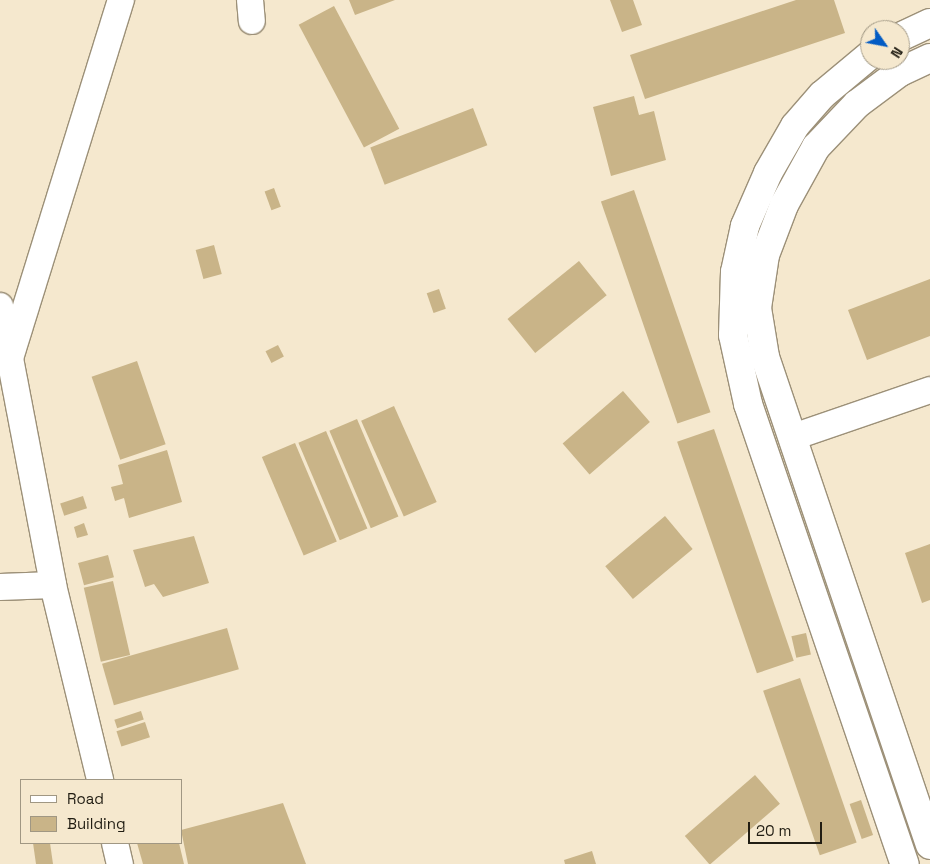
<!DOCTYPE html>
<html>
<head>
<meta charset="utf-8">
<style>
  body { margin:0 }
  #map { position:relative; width:930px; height:864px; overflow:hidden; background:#f5e8ce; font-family:"Space Grotesk",sans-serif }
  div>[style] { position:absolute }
  .building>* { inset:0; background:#c9b488; transform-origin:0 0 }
  .roads { filter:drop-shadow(1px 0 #9c9078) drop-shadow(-1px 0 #9c9078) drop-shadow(0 1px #9c9078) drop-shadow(0 -1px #9c9078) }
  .minor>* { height:26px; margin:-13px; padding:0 13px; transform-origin:13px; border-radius:13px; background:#fff }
  .tertiary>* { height:28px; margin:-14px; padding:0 14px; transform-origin:14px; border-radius:14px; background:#fff }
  span { translate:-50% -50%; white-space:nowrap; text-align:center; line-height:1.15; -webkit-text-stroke:5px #f5e8ce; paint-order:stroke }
  .legend { position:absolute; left:20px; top:779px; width:162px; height:65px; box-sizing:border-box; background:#f5e8ce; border:1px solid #a09783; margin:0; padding:6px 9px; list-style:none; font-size:15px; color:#211d13 }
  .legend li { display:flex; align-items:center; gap:10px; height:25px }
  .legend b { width:25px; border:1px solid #a09783 }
  .north { position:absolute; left:860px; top:20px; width:50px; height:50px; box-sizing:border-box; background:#f5e8ce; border:1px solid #a09783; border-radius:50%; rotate:123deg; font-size:14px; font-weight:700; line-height:20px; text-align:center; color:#211d13 }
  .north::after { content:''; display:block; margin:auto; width:18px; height:22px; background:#025bc4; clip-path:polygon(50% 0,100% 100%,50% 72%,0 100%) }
  .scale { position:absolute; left:748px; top:822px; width:74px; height:22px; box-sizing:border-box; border:2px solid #211d13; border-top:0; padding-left:6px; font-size:15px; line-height:18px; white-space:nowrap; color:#211d13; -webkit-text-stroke:4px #f5e8ce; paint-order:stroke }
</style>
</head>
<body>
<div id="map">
  <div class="building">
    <i style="clip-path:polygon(349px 0,395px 0,355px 15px)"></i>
    <i style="clip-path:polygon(610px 0,633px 0,642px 25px,622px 32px)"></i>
    <i style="clip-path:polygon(796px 0,834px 0,845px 33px,645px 99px,630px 55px)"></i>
    <i style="left:334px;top:6px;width:139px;height:40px;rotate:62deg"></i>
    <i style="clip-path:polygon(634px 96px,639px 115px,654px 111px,666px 160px,611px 176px,593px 107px)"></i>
    <i style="left:473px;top:108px;width:40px;height:110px;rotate:69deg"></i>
    <i style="left:274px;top:188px;width:20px;height:10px;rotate:70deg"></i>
    <i style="left:634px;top:190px;width:235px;height:35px;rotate:71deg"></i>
    <i style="left:214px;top:245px;width:30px;height:19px;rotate:75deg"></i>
    <i style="left:579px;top:261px;width:44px;height:92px;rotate:51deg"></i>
    <i style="clip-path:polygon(930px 279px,930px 336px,867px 360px,848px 310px)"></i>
    <i style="left:439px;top:289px;width:21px;height:13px;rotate:71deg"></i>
    <i style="left:278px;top:345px;width:13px;height:14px;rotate:63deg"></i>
    <i style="left:137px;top:361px;width:88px;height:48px;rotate:71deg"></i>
    <i style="left:623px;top:391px;width:41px;height:80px;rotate:49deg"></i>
    <i style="left:394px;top:406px;width:105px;height:36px;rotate:66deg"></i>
    <i style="left:357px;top:419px;width:106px;height:30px;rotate:67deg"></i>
    <i style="left:714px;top:429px;width:245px;height:39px;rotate:71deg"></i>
    <i style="left:326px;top:431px;width:106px;height:30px;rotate:67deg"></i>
    <i style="left:295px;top:443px;width:107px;height:36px;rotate:67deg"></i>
    <i style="clip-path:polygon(167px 450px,182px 502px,129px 518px,124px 498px,115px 501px,111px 487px,123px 484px,118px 465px)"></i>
    <i style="left:83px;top:496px;width:13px;height:24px;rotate:72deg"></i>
    <i style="left:665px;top:516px;width:43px;height:78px;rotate:50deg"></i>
    <i style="clip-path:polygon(84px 523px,88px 535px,77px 538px,74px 527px)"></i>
    <i style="clip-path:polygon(194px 536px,209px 583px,163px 597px,154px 584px,145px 587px,133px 550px)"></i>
    <i style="clip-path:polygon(930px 544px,930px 600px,922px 603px,905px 553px)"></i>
    <i style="left:108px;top:555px;width:23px;height:31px;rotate:75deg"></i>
    <i style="left:113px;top:581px;width:76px;height:30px;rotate:77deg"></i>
    <i style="left:227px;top:628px;width:43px;height:130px;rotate:74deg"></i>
    <i style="left:806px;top:633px;width:22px;height:15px;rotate:77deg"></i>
    <i style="left:800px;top:678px;width:174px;height:39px;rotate:71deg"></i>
    <i style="left:141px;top:711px;width:9px;height:28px;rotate:72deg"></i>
    <i style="left:145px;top:722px;width:16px;height:30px;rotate:72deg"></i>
    <i style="left:755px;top:775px;width:38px;height:93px;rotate:49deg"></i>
    <i style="left:861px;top:800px;width:37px;height:12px;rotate:71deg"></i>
    <i style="clip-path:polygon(283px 803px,306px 864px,188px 864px,181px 830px)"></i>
    <i style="clip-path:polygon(33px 843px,50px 843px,53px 864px,36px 864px)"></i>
    <i style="clip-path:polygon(137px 843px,179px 843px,184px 864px,143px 864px)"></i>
    <i style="clip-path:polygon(592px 851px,596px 864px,565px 864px,564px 860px)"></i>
  </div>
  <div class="roads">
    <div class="minor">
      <i style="left:250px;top:0;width:21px;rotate:85deg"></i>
      <i style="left:0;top:306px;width:284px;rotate:79.2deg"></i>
      <i style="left:53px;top:585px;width:201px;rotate:76.4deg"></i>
      <i style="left:11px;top:355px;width:372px;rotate:-72.8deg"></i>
      <i style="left:793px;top:437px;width:145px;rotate:-18.9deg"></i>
      <i style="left:0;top:587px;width:53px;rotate:-2.2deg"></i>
      <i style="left:115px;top:843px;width:22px;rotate:77deg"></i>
    </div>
    <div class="tertiary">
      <i style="left:900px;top:37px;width:33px;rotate:-25deg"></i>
      <i style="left:870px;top:55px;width:62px;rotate:140.2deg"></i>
      <i style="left:822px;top:95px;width:41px;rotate:131.1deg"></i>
      <i style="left:795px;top:126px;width:54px;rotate:119.9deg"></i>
      <i style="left:768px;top:173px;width:58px;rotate:113.5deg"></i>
      <i style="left:745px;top:226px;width:47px;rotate:102.3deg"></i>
      <i style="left:735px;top:272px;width:63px;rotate:91.8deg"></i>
      <i style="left:733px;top:335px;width:71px;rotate:77.7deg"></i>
      <i style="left:748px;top:404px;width:486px;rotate:71.2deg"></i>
      <i style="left:930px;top:58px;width:33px;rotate:155deg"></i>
      <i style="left:900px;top:72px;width:54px;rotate:143.3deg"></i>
      <i style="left:857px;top:104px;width:59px;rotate:133.6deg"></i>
      <i style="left:816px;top:147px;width:66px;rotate:118.9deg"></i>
      <i style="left:784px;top:205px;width:53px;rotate:110.8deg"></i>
      <i style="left:765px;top:255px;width:54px;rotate:98.6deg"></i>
      <i style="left:757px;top:308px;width:50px;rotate:80.7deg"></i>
      <i style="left:765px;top:357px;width:515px;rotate:71.32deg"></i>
    </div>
  </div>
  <ul class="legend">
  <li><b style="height:6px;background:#fff"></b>Road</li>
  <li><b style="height:14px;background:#c9b488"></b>Building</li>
  </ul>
  <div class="north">N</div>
  <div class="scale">20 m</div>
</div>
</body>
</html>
